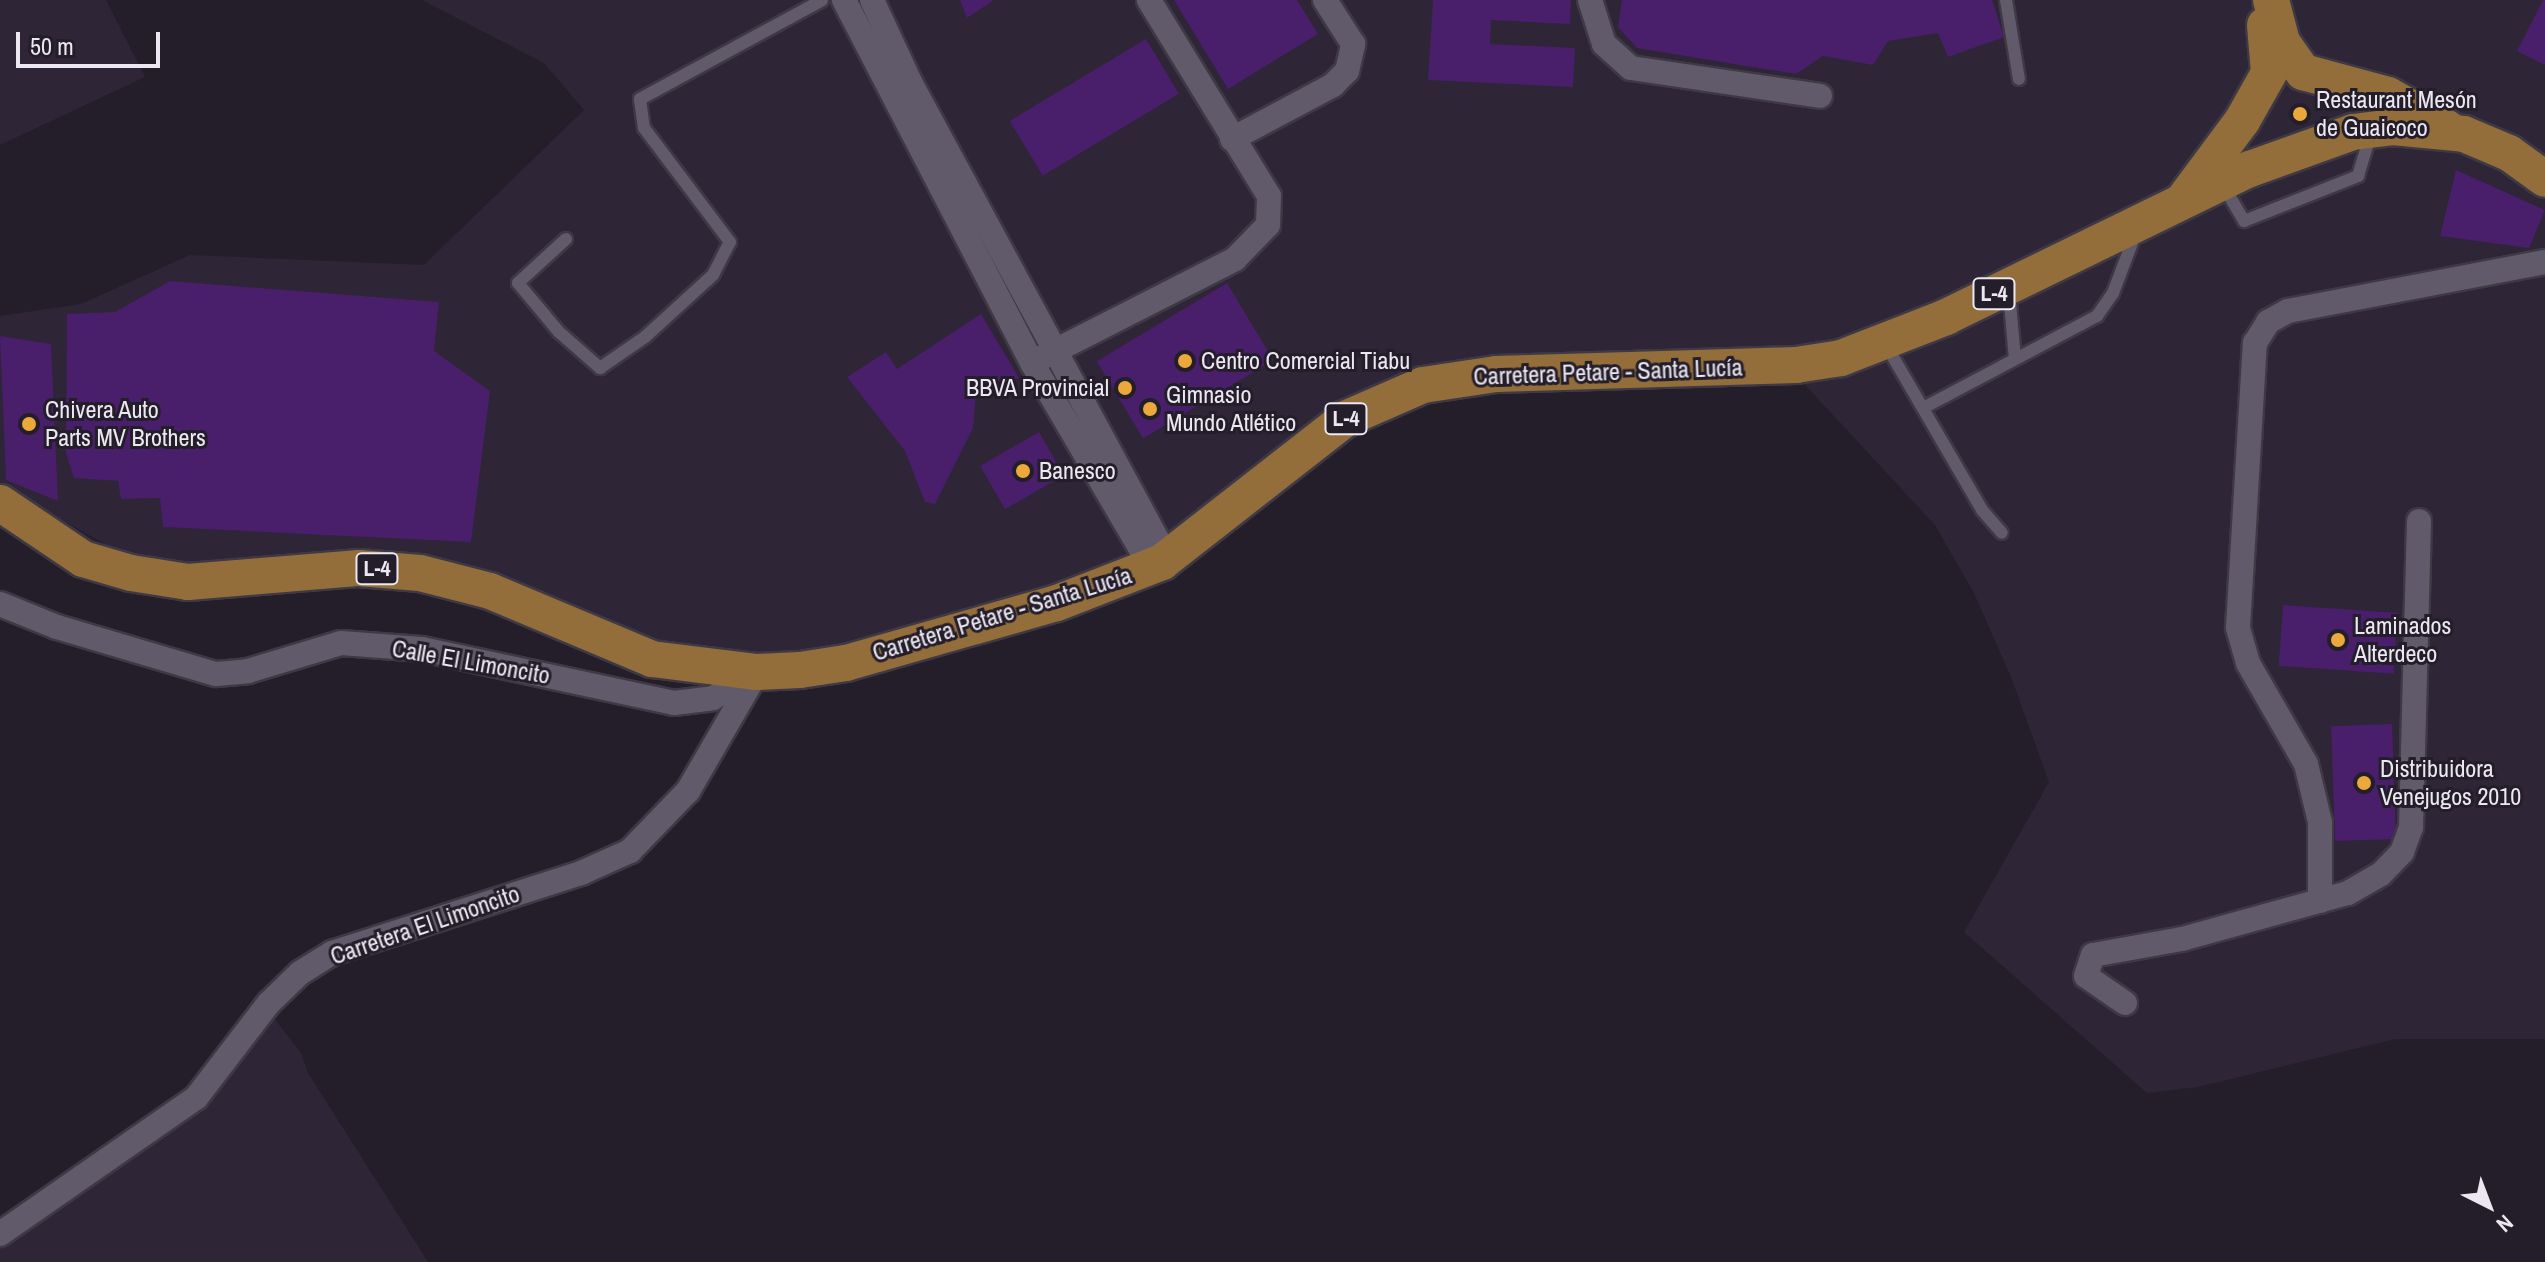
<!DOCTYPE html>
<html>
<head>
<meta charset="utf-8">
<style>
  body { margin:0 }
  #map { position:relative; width:2545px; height:1262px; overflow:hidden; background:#241e2b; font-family:"Archivo Narrow",sans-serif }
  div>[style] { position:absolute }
  .built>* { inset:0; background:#2e2537 }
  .building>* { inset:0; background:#491e6b; transform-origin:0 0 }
  .roads { filter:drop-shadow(2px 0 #3e3944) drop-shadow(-2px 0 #3e3944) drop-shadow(0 2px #3e3944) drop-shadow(0 -2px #3e3944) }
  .service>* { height:12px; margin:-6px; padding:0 6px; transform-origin:6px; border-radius:6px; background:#615a6a }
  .minor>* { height:24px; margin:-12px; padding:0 12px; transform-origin:12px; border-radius:12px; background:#615a6a }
  .primary>* { height:36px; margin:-18px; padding:0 18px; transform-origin:18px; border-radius:18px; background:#936e3a }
  .dots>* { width:22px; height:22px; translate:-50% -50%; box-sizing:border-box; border:4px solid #241e2b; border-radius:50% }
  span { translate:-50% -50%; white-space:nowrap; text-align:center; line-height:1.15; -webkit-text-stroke:6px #241e2b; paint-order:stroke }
  .shield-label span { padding:2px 6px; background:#241e2b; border:2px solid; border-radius:6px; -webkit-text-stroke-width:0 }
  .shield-label { font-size:22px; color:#ece8f1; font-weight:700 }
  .poi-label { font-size:24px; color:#ece8f1 }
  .left { translate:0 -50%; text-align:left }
  .right { translate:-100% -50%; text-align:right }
  .street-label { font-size:24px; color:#ece8f1 }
  .north { position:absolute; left:2449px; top:1166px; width:80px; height:80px; -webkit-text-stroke:6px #241e2b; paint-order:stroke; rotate:138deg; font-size:22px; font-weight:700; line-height:32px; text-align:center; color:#ece8f1 }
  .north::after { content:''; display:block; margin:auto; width:28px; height:36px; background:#ece8f1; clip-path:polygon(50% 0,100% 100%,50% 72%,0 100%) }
  .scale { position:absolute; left:16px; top:32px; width:144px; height:36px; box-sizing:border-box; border:4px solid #ece8f1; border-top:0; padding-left:10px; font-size:24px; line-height:28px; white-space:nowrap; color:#ece8f1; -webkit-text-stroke:6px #241e2b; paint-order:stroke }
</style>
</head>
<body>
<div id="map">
  <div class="built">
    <i style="clip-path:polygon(0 0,106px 0,145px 77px,0 145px)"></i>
    <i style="clip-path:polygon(422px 0,2545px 0,2545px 1039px,2395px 1039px,2198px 1087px,2147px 1093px,1964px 932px,2049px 782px,2011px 677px,1974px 593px,1935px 525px,1782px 360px,1425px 380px,1173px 547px,819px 661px,669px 645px,565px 600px,481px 575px,260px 574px,135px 561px,0 485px,0 316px,81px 304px,190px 255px,424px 265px,584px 110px,544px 63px)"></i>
    <i style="clip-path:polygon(274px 1018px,301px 1053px,308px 1073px,428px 1262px,0 1262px,0 1228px,203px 1090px)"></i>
  </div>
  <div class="building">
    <i style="clip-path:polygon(960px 0,994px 0,967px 18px)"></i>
    <i style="clip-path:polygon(1174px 0,1297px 0,1318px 34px,1228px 89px)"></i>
    <i style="clip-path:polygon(1433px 0,1571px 0,1570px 24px,1491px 20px,1490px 44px,1575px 48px,1573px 87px,1428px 80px)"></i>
    <i style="clip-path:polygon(1622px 0,1992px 0,2004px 37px,1948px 57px,1938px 33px,1888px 41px,1873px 65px,1823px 56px,1796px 74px,1637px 48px,1618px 27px)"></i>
    <i style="clip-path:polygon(2543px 0,2545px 0,2545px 65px,2517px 51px)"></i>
    <i style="left:1146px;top:39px;width:64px;height:159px;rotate:59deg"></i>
    <i style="clip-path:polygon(2456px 170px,2545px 210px,2529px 248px,2440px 236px)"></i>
    <i style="clip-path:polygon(170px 281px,439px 302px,434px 351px,490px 391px,471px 542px,163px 527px,160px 498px,121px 499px,118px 481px,74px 478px,66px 453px,67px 314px,115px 312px)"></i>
    <i style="left:1227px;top:283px;width:90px;height:152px;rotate:59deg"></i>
    <i style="clip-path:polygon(981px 314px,1019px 378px,976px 392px,973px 428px,935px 504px,925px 502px,905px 451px,847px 377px,886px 352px,897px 369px)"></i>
    <i style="clip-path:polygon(0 336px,51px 344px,58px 501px,6px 480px)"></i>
    <i style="left:1039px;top:432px;width:50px;height:68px;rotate:60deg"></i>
    <i style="left:2283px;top:605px;width:115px;height:61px;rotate:4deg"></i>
    <i style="left:2392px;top:724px;width:115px;height:61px;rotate:88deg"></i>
  </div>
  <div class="roads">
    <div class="service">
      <i style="left:2006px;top:0;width:80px;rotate:80.7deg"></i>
      <i style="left:2223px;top:185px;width:42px;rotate:59.7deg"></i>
      <i style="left:2244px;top:221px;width:123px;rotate:-21.5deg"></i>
      <i style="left:2358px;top:176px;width:45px;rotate:-73.2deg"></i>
      <i style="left:566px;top:239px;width:65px;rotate:137.5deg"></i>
      <i style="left:518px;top:283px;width:64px;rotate:50.1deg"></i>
      <i style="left:559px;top:332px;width:55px;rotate:41.3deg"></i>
      <i style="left:600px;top:368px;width:55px;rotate:-34.6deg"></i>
      <i style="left:645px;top:337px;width:92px;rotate:-42.4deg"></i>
      <i style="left:713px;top:275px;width:37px;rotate:-63deg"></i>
      <i style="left:730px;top:242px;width:143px;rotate:-127deg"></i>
      <i style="left:644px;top:128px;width:29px;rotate:-98deg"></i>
      <i style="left:640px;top:99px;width:207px;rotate:-28.5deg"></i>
      <i style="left:2009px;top:291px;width:68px;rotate:85deg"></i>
      <i style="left:1886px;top:345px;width:191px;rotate:59.8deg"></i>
      <i style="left:1982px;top:510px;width:30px;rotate:49deg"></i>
      <i style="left:1925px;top:407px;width:195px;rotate:-27.9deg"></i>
      <i style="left:2097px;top:316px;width:28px;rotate:-55deg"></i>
      <i style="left:2113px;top:293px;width:62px;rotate:-69.2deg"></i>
    </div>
    <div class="minor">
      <i style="left:844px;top:0;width:409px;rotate:62.6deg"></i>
      <i style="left:1032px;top:363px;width:214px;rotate:59.7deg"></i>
      <i style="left:1140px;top:548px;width:26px;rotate:32deg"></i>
      <i style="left:872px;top:0;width:90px;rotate:65.1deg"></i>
      <i style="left:910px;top:82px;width:519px;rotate:61.61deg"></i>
      <i style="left:1157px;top:539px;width:24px;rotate:78deg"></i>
      <i style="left:1590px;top:0;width:46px;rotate:72.3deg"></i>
      <i style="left:1604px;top:44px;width:36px;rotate:42deg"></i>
      <i style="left:1631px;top:68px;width:191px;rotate:8.4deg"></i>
      <i style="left:1232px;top:139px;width:115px;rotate:-28.1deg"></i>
      <i style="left:1333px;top:85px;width:20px;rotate:-45deg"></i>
      <i style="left:1347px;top:71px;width:28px;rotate:-77deg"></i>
      <i style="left:1353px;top:44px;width:52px;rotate:-122.5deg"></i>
      <i style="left:1041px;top:358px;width:218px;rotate:-27deg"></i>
      <i style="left:1235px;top:259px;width:47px;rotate:-45.9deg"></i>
      <i style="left:1268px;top:225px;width:29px;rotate:-88deg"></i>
      <i style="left:1269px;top:196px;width:230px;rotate:-121.5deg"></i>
      <i style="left:0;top:604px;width:61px;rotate:22deg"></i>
      <i style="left:57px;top:627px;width:166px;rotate:16.5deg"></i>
      <i style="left:216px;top:674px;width:32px;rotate:-5deg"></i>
      <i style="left:248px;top:671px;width:97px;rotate:-16.8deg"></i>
      <i style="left:341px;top:643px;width:81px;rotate:4.2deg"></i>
      <i style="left:422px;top:649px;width:258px;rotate:12.1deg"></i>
      <i style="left:674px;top:703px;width:39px;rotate:-7deg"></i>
      <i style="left:713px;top:698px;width:51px;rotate:-30.6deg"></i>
      <i style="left:2320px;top:901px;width:79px;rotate:-90deg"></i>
      <i style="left:2320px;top:822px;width:60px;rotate:-103.6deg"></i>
      <i style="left:2306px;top:764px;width:116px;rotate:-119.9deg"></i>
      <i style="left:2248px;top:663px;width:37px;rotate:-106deg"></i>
      <i style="left:2238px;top:627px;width:285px;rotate:-86.6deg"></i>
      <i style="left:2255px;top:343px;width:25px;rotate:-58deg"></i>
      <i style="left:2268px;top:322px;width:23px;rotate:-29deg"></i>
      <i style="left:2288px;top:311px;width:262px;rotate:-10.8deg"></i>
      <i style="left:2125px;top:1003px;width:47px;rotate:-145.3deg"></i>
      <i style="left:2086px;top:976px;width:22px;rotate:-72deg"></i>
      <i style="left:2093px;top:955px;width:90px;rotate:-10.2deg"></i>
      <i style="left:2182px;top:939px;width:172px;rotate:-15.5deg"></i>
      <i style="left:2348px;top:893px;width:38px;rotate:-30deg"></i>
      <i style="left:2381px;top:874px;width:30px;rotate:-46deg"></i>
      <i style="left:2402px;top:852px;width:27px;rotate:-70deg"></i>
      <i style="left:2411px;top:827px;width:306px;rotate:-88.5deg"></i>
      <i style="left:0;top:1234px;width:239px;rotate:-34.8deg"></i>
      <i style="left:196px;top:1098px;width:120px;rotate:-52.5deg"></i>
      <i style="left:269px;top:1003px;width:43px;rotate:-44.1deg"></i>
      <i style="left:300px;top:973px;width:38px;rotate:-32deg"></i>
      <i style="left:332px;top:953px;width:262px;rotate:-17.8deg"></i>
      <i style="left:581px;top:873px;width:54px;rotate:-24.2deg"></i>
      <i style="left:630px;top:851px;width:83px;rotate:-46deg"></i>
      <i style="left:688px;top:791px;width:138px;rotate:-59.9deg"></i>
    </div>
    <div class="primary">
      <i style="left:2271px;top:0;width:43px;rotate:75.3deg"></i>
      <i style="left:2282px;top:42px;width:37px;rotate:55deg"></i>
      <i style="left:2303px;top:72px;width:88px;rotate:15.1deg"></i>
      <i style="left:2388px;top:95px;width:68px;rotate:29.2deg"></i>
      <i style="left:2184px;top:199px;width:97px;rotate:-53.4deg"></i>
      <i style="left:2242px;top:121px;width:55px;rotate:-60.6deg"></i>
      <i style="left:2269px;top:73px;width:48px;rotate:-94.8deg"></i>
      <i style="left:0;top:503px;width:100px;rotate:34deg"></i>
      <i style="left:83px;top:559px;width:50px;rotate:16.3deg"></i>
      <i style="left:131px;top:573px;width:58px;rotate:9deg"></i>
      <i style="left:188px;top:582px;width:172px;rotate:-4.7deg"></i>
      <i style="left:359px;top:568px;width:61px;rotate:4.7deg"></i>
      <i style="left:420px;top:573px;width:72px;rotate:14.4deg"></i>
      <i style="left:490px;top:591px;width:176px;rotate:22.8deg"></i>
      <i style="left:652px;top:659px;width:106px;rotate:7.1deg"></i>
      <i style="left:757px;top:672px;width:43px;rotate:-2.7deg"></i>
      <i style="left:800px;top:670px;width:47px;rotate:-8.7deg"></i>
      <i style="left:846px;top:663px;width:219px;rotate:-15.9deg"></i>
      <i style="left:1057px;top:603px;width:113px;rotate:-21.3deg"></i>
      <i style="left:1162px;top:562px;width:232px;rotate:-38deg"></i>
      <i style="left:1345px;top:419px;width:85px;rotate:-23.6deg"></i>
      <i style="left:1423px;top:385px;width:74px;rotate:-8.6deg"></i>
      <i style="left:1496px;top:374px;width:300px;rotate:-1.7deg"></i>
      <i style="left:1796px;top:365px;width:46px;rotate:-8.8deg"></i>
      <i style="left:1841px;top:358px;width:113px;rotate:-21.3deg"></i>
      <i style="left:1946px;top:317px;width:338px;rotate:-26deg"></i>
      <i style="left:2250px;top:169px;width:109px;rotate:-19.8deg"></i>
      <i style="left:2353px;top:132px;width:40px;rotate:-7.1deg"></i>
      <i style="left:2393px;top:127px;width:71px;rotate:5.6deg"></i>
      <i style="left:2464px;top:134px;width:49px;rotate:22.9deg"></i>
      <i style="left:2509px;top:153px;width:44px;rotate:35.8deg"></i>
    </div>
  </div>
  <div class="dots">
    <i style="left:2300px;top:114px;background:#eda83b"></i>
    <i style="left:1185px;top:361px;background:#eda83b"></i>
    <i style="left:1125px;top:388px;background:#eda83b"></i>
    <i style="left:1150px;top:409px;background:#eda83b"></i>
    <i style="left:29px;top:424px;background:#eda83b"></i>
    <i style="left:1023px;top:471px;background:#eda83b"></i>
    <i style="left:2338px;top:640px;background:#eda83b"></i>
    <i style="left:2364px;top:783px;background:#eda83b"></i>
  </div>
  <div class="shield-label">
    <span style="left:1994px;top:294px">L-4</span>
    <span style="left:1346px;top:419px">L-4</span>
    <span style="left:377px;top:569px">L-4</span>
  </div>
  <div class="poi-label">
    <span class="left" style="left:2316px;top:114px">Restaurant Mesón<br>de Guaicoco</span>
    <span class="left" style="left:1201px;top:361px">Centro Comercial Tiabu</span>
    <span class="right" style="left:1109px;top:388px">BBVA Provincial</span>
    <span class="left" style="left:1166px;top:409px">Gimnasio<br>Mundo Atlético</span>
    <span class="left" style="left:45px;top:424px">Chivera Auto<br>Parts MV Brothers</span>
    <span class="left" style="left:1039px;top:471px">Banesco</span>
    <span class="left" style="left:2354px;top:640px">Laminados<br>Alterdeco</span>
    <span class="left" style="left:2380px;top:783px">Distribuidora<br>Venejugos 2010</span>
  </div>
  <div class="street-label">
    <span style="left:1608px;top:372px;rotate:-2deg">Carretera Petare - Santa Lucía</span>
    <span style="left:1002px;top:614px;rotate:-17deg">Carretera Petare - Santa Lucía</span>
    <span style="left:471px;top:662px;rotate:10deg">Calle El Limoncito</span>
    <span style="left:425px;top:925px;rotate:-19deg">Carretera El Limoncito</span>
  </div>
  <div class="north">N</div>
  <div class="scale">50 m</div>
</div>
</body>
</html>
